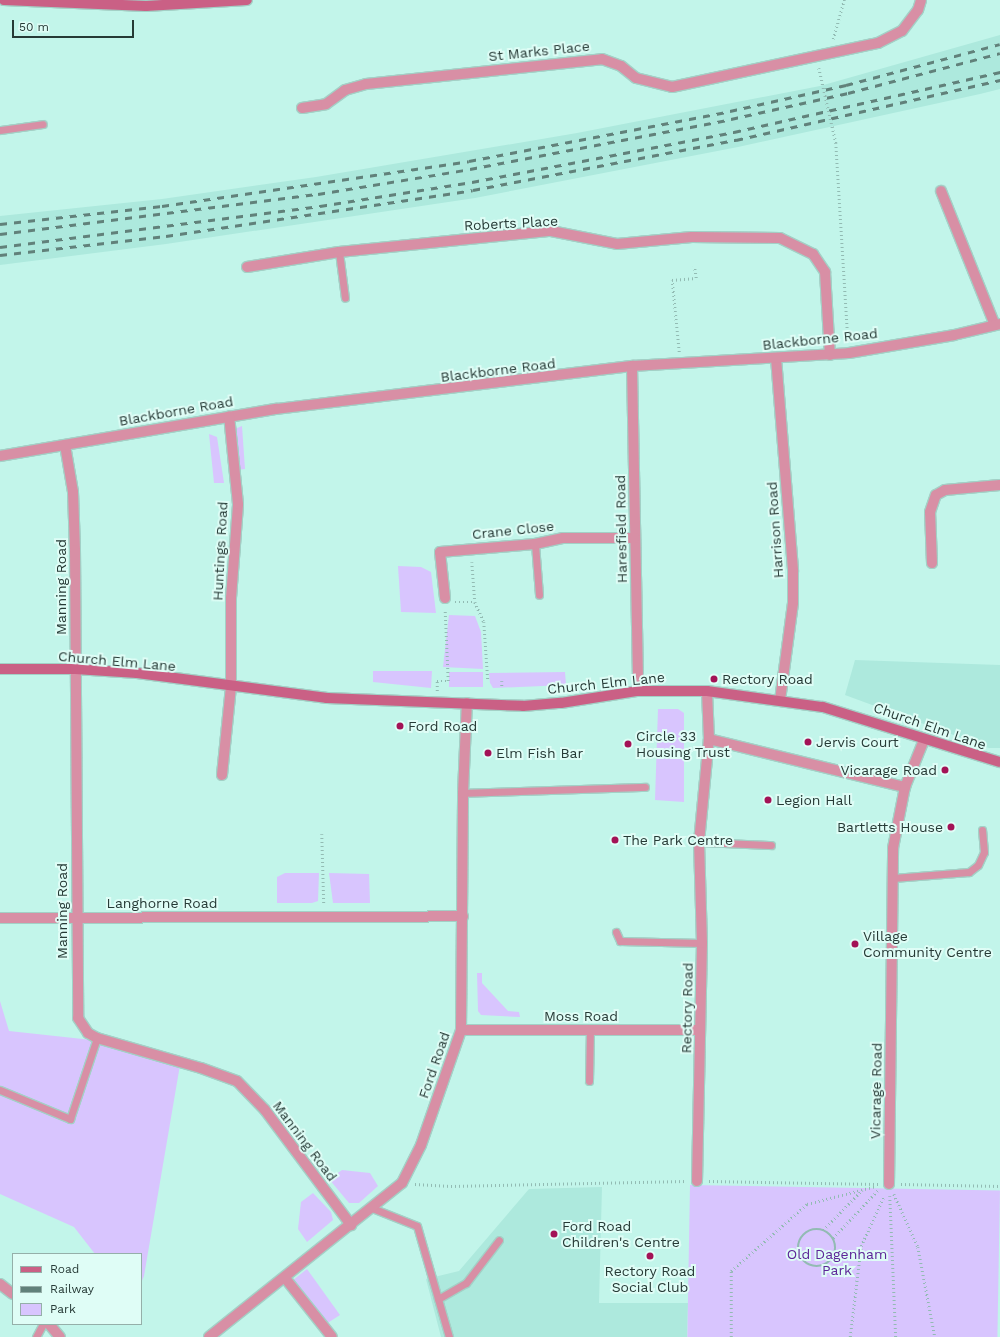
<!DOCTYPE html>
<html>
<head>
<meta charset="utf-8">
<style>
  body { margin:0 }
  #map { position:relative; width:1000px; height:1337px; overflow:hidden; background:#c2f5ea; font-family:"Work Sans",sans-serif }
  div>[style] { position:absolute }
  .built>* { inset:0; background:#ade9dd }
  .green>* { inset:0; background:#d8c5fe; transform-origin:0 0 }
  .path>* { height:2.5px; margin-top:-1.25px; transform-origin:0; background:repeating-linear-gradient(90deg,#92bbb3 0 1px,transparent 0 4px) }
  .path>.ring { margin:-1.25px; padding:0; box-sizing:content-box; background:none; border:2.5px solid #92bbb3; border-radius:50% }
  .roads { filter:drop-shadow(1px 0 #a3d0c6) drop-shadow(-1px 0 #a3d0c6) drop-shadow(0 1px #a3d0c6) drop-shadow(0 -1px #a3d0c6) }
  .lane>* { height:7px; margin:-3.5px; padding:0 3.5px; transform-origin:3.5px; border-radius:3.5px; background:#d88fa5 }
  .street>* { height:10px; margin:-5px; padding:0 5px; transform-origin:5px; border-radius:5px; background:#d88fa5 }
  .secondary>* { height:10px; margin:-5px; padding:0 5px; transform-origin:5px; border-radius:5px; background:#ca6085 }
  .rail>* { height:3px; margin-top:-1.5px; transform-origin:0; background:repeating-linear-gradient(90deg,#61817a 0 7px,transparent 0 14px) }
  .path-bridge>* { height:2.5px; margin-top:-1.25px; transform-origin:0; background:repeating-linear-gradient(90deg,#92bbb3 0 1px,transparent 0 4px) }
  .dots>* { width:11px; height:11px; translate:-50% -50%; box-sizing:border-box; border:2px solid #dffdf6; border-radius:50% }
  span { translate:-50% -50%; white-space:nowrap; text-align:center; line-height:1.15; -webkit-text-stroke:4px #dffdf6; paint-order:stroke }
  .street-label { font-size:14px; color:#263a36 }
  .poi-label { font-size:14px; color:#263a36 }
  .left { translate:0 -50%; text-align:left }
  .right { translate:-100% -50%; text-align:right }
  .park-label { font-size:14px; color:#5c2698 }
  .legend { position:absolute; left:12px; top:1253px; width:130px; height:72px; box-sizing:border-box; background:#dffdf6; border:1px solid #95afa9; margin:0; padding:5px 7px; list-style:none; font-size:12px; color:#263a36 }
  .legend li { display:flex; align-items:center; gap:8px; height:20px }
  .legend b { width:20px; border:1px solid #95afa9 }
  .scale { position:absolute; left:12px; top:20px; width:122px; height:18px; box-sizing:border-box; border:2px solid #263a36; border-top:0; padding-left:5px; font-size:12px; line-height:14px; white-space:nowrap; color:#263a36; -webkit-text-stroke:3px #dffdf6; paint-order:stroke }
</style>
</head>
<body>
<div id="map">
  <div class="built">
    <i style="clip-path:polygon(1000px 35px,1000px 89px,980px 94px,738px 147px,475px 198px,166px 244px,0 265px,0 216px,162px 199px,316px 177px,577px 133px,820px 86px)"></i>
    <i style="clip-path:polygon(855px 660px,1000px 665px,1000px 748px,989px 748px,845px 695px)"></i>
    <i style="clip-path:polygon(602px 1187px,599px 1303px,688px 1303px,687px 1337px,441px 1337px,426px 1279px,459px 1271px,529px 1189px)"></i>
  </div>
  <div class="green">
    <i style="clip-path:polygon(242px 426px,245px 469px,237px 470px,235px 429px)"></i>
    <i style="clip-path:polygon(209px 434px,217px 437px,224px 483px,214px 483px)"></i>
    <i style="clip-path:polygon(398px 566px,421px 567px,431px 572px,436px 613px,401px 612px)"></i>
    <i style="clip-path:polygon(449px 615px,475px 616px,481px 632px,483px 669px,443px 667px)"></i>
    <i style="clip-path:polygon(373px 671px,432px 671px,431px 688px,373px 682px)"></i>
    <i style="left:483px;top:672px;width:15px;height:34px;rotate:90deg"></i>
    <i style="clip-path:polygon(565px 672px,566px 685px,493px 688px,490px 683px,489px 673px)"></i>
    <i style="clip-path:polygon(658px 709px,678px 709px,684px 713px,684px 802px,655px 800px)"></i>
    <i style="clip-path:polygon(285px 873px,319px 873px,318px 901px,312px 903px,277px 903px,277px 877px)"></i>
    <i style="clip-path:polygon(329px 873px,369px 874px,370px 903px,333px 903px)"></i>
    <i style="clip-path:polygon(477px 973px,482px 973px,482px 983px,508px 1011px,519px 1012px,520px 1017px,481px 1015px,478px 1011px)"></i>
    <i style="clip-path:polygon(0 1001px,9px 1031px,92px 1040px,180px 1065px,144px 1276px,141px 1283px,141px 1254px,95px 1254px,74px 1227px,0 1194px)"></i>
    <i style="clip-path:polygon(342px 1170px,370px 1173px,378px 1186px,359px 1203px,349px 1203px,329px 1179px)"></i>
    <i style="left:690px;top:1185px;width:310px;height:152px;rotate:1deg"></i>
    <i style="clip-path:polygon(313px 1193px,331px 1212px,333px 1220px,307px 1242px,298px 1229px,301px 1202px)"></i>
    <i style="clip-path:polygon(307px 1269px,340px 1315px,326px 1324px,292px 1281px)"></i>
  </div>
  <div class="path">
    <i style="left:833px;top:39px;width:41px;rotate:-74.2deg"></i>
    <i style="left:836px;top:143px;width:197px;rotate:86.5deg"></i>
    <i style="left:679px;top:352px;width:72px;rotate:-95.6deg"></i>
    <i style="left:672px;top:280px;width:24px;rotate:-5deg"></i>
    <i style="left:696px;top:278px;width:12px;rotate:-99deg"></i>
    <i style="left:472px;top:562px;width:40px;rotate:85.7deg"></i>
    <i style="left:475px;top:602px;width:22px;rotate:66deg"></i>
    <i style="left:484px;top:622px;width:59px;rotate:86.1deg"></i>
    <i style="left:455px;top:602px;width:20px"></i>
    <i style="left:502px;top:681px;width:6px;rotate:90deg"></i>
    <i style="left:437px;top:691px;width:10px;rotate:-90deg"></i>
    <i style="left:437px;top:681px;width:11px"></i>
    <i style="left:448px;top:681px;width:70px;rotate:-92.5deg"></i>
    <i style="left:322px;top:834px;width:70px;rotate:88.4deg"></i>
    <i style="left:709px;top:1181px;width:169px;rotate:1deg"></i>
    <i style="left:415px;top:1184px;width:36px;rotate:3deg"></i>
    <i style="left:451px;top:1186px;width:235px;rotate:-1.2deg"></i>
    <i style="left:901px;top:1184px;width:99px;rotate:1.2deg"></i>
    <i style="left:894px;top:1194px;width:58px;rotate:65.6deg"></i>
    <i style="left:918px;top:1247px;width:92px;rotate:79.3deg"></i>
    <i style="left:890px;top:1196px;width:141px;rotate:87.6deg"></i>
    <i class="ring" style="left:798px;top:1229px;width:35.5px;height:35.5px"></i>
    <i style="left:823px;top:1230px;width:56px;rotate:-45.7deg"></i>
    <i style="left:833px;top:1238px;width:66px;rotate:-46.8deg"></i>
    <i style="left:731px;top:1337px;width:66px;rotate:-90deg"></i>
    <i style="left:731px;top:1271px;width:101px;rotate:-41.4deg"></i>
    <i style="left:807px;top:1204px;width:71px;rotate:-14.6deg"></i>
    <i style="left:850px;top:1337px;width:92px;rotate:-83.1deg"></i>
    <i style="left:861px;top:1246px;width:55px;rotate:-65.3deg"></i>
  </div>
  <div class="roads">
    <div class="lane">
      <i style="left:0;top:130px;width:43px;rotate:-7.9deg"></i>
      <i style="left:339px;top:252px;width:46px;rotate:82.6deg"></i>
      <i style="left:535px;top:544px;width:51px;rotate:85.5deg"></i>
      <i style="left:463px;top:793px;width:182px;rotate:-1.9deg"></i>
      <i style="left:699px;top:842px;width:72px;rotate:2.4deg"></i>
      <i style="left:893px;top:878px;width:76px;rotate:-4.5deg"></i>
      <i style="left:969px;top:872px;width:11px;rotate:-38deg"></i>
      <i style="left:978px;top:865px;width:14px;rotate:-65deg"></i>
      <i style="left:984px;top:852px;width:22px;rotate:-95deg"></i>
      <i style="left:616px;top:932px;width:10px;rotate:66deg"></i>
      <i style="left:620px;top:941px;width:82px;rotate:1.4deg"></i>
      <i style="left:589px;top:1081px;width:51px;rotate:-88.9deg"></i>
      <i style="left:0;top:1090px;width:76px;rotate:22.5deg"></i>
      <i style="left:70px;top:1119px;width:85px;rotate:-71.6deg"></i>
      <i style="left:372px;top:1208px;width:48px;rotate:21.8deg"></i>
      <i style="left:417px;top:1226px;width:116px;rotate:73.9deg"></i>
      <i style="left:438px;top:1299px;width:32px;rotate:-30deg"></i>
      <i style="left:466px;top:1283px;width:54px;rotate:-52.5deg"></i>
      <i style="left:36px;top:1337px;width:15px;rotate:-62deg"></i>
    </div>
    <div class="street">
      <i style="left:302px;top:108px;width:24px;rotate:-9deg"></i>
      <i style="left:326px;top:104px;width:24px;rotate:-36deg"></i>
      <i style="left:345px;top:90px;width:22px;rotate:-16deg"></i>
      <i style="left:366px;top:84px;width:237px;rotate:-6deg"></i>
      <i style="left:602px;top:59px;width:20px;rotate:20deg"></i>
      <i style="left:621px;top:66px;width:19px;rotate:39deg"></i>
      <i style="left:636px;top:78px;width:37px;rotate:14deg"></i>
      <i style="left:672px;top:87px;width:211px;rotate:-12.1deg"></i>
      <i style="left:878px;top:43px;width:27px;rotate:-27deg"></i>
      <i style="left:902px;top:31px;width:26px;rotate:-53deg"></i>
      <i style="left:918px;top:10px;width:10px;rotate:-73deg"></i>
      <i style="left:941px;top:191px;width:144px;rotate:68.1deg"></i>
      <i style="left:247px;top:267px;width:93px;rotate:-9.3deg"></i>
      <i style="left:339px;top:252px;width:213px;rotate:-5.7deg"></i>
      <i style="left:551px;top:231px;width:67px;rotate:11.1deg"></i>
      <i style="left:617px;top:244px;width:75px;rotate:-5.3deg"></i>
      <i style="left:692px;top:237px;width:88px;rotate:0.7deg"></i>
      <i style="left:780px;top:238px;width:37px;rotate:26deg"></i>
      <i style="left:813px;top:254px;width:22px;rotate:56deg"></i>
      <i style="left:825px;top:272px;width:83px;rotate:86.6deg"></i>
      <i style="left:776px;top:358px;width:214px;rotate:85.4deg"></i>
      <i style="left:793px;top:571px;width:32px;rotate:90deg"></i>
      <i style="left:793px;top:603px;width:98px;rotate:97.6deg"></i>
      <i style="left:632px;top:366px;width:325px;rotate:88.9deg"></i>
      <i style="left:65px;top:445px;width:48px;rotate:80.3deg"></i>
      <i style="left:73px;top:492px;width:58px;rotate:88deg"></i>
      <i style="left:75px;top:550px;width:468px;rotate:89.6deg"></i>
      <i style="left:78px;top:1018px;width:18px;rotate:56deg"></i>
      <i style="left:88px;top:1033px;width:10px;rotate:29deg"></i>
      <i style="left:97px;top:1038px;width:108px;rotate:16.1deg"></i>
      <i style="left:201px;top:1068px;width:38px;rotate:20deg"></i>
      <i style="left:237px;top:1081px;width:40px;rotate:46deg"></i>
      <i style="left:265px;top:1110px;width:144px;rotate:53.2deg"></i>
      <i style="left:0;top:456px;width:280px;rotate:-9.7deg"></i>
      <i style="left:276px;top:409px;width:359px;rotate:-6.9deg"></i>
      <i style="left:632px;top:366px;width:217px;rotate:-3.4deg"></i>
      <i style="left:849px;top:353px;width:107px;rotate:-9.7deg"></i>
      <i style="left:954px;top:335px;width:47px;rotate:-13.4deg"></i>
      <i style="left:932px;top:563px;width:51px;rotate:-92.2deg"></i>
      <i style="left:930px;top:512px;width:18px;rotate:-71deg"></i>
      <i style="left:936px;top:495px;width:10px;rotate:-29deg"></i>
      <i style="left:945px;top:490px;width:55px;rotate:-5.2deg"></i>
      <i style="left:445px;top:598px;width:46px;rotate:-96.2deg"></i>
      <i style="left:440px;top:552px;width:95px;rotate:-4.8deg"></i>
      <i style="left:535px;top:544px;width:29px;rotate:-12deg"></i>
      <i style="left:563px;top:538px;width:72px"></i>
      <i style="left:709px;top:739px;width:202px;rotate:13.8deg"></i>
      <i style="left:222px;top:775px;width:88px;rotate:-84.2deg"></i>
      <i style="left:231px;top:687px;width:89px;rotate:-90deg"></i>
      <i style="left:231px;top:598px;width:94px;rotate:-85.7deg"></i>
      <i style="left:238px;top:504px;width:88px;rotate:-95.8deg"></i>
      <i style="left:0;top:918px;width:463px;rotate:-0.2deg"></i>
      <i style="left:461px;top:1030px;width:239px"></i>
      <i style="left:697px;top:1181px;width:238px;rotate:-88.8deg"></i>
      <i style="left:702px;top:943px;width:101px;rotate:-91.7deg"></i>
      <i style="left:699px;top:842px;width:103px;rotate:-84.5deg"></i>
      <i style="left:709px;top:739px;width:48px;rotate:-92.4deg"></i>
      <i style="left:889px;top:1184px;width:336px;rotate:-89.3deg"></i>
      <i style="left:893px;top:848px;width:62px;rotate:-78.9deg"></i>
      <i style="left:905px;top:787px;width:51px;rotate:-68deg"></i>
      <i style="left:285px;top:1278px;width:75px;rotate:51.5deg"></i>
      <i style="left:0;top:1284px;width:16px;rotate:38deg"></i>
      <i style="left:49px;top:1324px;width:17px;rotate:50deg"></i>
      <i style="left:209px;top:1337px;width:247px;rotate:-38.6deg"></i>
      <i style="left:402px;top:1183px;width:42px;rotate:-63.4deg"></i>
      <i style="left:421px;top:1145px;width:122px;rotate:-70.8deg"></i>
      <i style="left:461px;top:1030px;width:237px;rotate:-89.5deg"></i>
      <i style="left:463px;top:793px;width:90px;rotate:-87.5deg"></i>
    </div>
    <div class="secondary">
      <i style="left:4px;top:0;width:142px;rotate:2.4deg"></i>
      <i style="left:146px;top:6px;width:101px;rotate:-3.4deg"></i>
      <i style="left:0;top:669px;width:75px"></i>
      <i style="left:75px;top:669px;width:62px;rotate:3.7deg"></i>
      <i style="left:137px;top:673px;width:192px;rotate:7.5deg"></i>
      <i style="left:327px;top:698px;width:196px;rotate:2.3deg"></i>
      <i style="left:523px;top:706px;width:38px;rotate:-5deg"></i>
      <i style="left:561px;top:703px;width:78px;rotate:-8.9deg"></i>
      <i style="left:638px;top:691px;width:69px"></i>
      <i style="left:707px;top:691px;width:117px;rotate:7.9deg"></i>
      <i style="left:823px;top:707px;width:185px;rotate:17.3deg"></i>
    </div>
  </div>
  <div class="rail">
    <i style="left:0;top:224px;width:163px;rotate:-6.3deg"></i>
    <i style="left:162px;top:206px;width:310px;rotate:-8.3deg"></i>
    <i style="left:469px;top:161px;width:266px;rotate:-10.8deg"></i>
    <i style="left:730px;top:111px;width:119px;rotate:-12.6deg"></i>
    <i style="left:846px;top:85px;width:159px;rotate:-14.9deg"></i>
    <i style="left:0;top:234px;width:321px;rotate:-7.2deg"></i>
    <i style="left:318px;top:194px;width:154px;rotate:-9.3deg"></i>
    <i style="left:470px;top:169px;width:266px;rotate:-10.8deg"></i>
    <i style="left:731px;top:119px;width:120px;rotate:-12.5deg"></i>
    <i style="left:848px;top:93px;width:157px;rotate:-14.7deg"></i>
    <i style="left:0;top:247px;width:323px;rotate:-7.3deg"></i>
    <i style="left:320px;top:206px;width:154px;rotate:-9deg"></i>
    <i style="left:472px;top:182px;width:267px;rotate:-10.8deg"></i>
    <i style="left:734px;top:132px;width:273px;rotate:-12.7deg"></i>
    <i style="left:0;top:255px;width:167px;rotate:-6.5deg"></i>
    <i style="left:166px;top:236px;width:310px;rotate:-8.5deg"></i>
    <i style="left:473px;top:190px;width:268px;rotate:-10.8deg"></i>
    <i style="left:736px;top:140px;width:271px;rotate:-12.8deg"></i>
  </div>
  <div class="path-bridge">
    <i style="left:819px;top:68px;width:77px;rotate:77.2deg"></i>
  </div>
  <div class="dots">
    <i style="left:714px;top:679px;background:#a31256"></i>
    <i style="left:400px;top:726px;background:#a31256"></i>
    <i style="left:808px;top:742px;background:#a31256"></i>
    <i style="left:628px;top:744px;background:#a31256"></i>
    <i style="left:488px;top:753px;background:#a31256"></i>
    <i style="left:945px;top:770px;background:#a31256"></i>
    <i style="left:768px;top:800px;background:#a31256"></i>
    <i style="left:951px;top:827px;background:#a31256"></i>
    <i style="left:615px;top:840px;background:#a31256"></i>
    <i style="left:855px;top:944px;background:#a31256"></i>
    <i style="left:554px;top:1234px;background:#a31256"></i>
    <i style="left:650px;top:1256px;background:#a31256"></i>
  </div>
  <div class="street-label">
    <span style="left:539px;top:51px;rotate:-6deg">St Marks Place</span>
    <span style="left:511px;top:223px;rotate:-3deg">Roberts Place</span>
    <span style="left:820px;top:339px;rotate:-6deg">Blackborne Road</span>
    <span style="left:498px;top:370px;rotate:-7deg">Blackborne Road</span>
    <span style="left:176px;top:411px;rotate:-10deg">Blackborne Road</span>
    <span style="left:621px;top:529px;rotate:-91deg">Haresfield Road</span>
    <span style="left:513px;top:530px;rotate:-6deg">Crane Close</span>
    <span style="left:775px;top:530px;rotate:-94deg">Harrison Road</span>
    <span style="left:220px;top:551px;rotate:-87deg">Huntings Road</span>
    <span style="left:61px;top:587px;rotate:-90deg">Manning Road</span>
    <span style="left:117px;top:661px;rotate:5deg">Church Elm Lane</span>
    <span style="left:606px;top:683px;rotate:-6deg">Church Elm Lane</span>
    <span style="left:930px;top:726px;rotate:19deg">Church Elm Lane</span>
    <span style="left:162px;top:903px">Langhorne Road</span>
    <span style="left:62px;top:911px;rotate:-90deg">Manning Road</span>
    <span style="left:687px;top:1008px;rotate:-89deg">Rectory Road</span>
    <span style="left:581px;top:1016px">Moss Road</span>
    <span style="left:434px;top:1065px;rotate:-71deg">Ford Road</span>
    <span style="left:876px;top:1091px;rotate:-89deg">Vicarage Road</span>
    <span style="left:305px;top:1141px;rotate:53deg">Manning Road</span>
  </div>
  <div class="poi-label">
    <span class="left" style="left:722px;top:679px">Rectory Road</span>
    <span class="left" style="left:408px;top:726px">Ford Road</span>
    <span class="left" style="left:636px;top:744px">Circle 33<br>Housing Trust</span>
    <span class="left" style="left:816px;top:742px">Jervis Court</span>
    <span class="left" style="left:496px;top:753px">Elm Fish Bar</span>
    <span class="right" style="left:937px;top:770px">Vicarage Road</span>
    <span class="left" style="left:776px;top:800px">Legion Hall</span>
    <span class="right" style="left:943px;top:827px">Bartletts House</span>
    <span class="left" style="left:623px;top:840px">The Park Centre</span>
    <span class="left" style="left:863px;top:944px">Village<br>Community Centre</span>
    <span class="left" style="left:562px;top:1234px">Ford Road<br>Children's Centre</span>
    <span style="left:650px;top:1279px">Rectory Road<br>Social Club</span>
  </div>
  <div class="park-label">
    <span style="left:837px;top:1262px">Old Dagenham<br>Park</span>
  </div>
  <ul class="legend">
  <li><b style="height:5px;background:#ca6085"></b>Road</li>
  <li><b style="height:5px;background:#61817a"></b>Railway</li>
  <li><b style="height:11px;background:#d8c5fe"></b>Park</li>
  </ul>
  <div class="scale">50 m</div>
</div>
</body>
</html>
